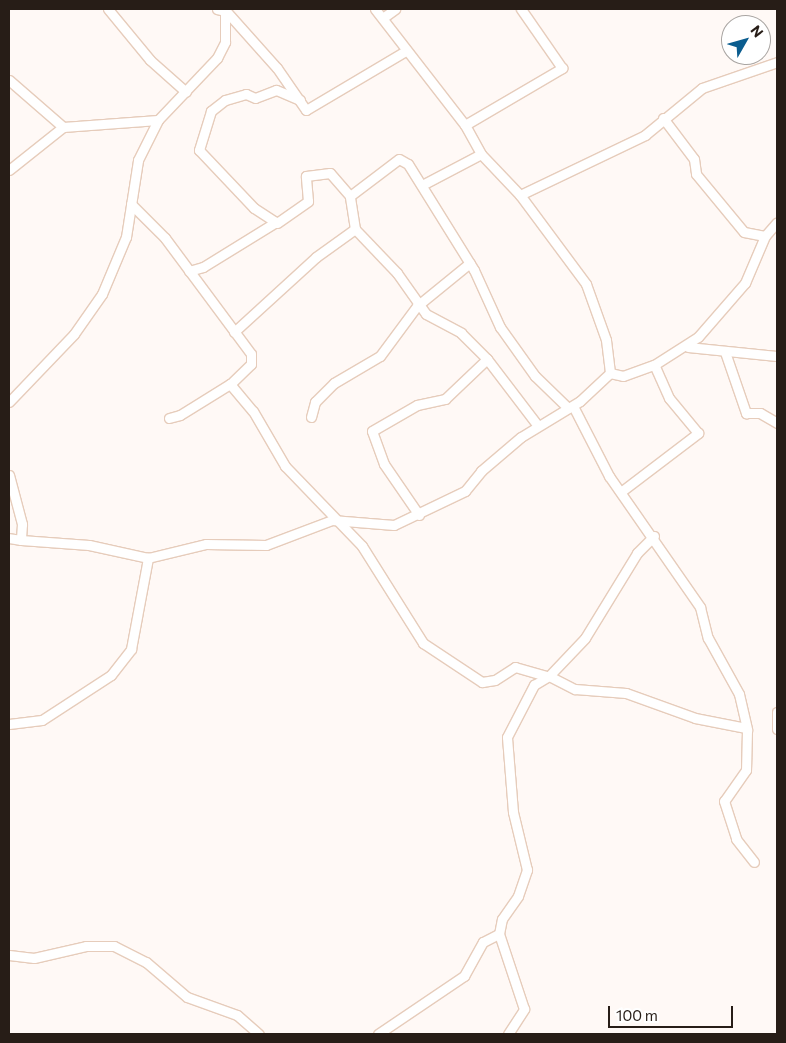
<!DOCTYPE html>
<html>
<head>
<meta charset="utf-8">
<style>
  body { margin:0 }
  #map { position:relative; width:786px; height:1043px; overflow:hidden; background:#fff9f6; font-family:Commissioner,sans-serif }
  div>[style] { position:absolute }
  .roads { filter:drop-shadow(1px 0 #e6ccbb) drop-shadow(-1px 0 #e6ccbb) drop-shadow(0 1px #e6ccbb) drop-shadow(0 -1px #e6ccbb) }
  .minor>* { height:9px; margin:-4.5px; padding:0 4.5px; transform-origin:4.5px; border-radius:4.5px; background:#fff }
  span { translate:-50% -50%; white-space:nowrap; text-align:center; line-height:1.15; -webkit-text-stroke:5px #fff; paint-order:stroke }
  .frame { position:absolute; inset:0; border:10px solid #271d17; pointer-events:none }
  .north { position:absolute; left:721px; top:15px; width:50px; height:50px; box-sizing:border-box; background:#fff; border:1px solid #a9a5a2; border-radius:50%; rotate:52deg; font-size:14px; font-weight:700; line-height:20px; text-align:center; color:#271d17 }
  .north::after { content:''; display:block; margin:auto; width:18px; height:22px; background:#0b5d8f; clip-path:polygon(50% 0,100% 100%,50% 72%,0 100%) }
  .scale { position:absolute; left:608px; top:1006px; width:125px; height:22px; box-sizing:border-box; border:2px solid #271d17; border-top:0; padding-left:6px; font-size:15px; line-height:18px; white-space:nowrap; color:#271d17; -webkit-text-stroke:4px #fff; paint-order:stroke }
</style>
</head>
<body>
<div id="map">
  <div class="roads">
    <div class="minor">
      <i style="left:108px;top:9px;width:66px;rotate:50.5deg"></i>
      <i style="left:150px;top:60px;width:48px;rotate:41.6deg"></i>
      <i style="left:217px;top:9px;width:9px;rotate:13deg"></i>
      <i style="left:226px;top:11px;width:76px;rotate:48.2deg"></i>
      <i style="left:277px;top:68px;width:51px;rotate:55.4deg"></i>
      <i style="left:306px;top:110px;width:117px;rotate:-30.7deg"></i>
      <i style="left:375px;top:9px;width:147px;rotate:52.2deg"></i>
      <i style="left:465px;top:125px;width:33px;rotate:61deg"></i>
      <i style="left:481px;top:154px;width:57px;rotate:46.4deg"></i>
      <i style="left:520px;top:195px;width:111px;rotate:53.4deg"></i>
      <i style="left:586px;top:284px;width:59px;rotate:70.3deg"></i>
      <i style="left:606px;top:340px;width:33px;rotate:83deg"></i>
      <i style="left:610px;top:373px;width:13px;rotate:13deg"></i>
      <i style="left:623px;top:376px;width:33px;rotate:-20deg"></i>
      <i style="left:654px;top:365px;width:52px;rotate:-32.5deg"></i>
      <i style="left:698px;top:337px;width:72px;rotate:-49deg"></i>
      <i style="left:745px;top:283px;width:51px;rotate:-66.9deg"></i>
      <i style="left:765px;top:236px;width:18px;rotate:-49deg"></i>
      <i style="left:384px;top:17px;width:14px;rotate:-36deg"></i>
      <i style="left:9px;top:80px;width:72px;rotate:41deg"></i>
      <i style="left:300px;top:100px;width:26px;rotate:-157deg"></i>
      <i style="left:276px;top:90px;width:22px;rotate:159deg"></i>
      <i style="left:255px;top:98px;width:10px;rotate:-156deg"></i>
      <i style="left:246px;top:94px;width:22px;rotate:164deg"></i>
      <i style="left:225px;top:100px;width:18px;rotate:142deg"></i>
      <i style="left:211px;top:111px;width:41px;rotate:107.1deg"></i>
      <i style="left:199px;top:150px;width:80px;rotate:46.5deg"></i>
      <i style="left:254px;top:208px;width:27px;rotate:33deg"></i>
      <i style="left:277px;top:223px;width:38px;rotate:-35deg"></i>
      <i style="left:308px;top:201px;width:25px;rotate:-95deg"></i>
      <i style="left:306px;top:176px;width:24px;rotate:-7deg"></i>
      <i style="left:330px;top:173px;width:30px;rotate:49deg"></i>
      <i style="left:350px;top:196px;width:61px;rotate:-37.1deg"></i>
      <i style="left:399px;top:159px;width:10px;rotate:29deg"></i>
      <i style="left:408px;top:164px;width:125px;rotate:58.1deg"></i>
      <i style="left:474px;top:270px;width:63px;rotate:65.5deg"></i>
      <i style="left:500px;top:327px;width:60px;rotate:54.5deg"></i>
      <i style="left:535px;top:376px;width:46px;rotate:44.1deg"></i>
      <i style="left:663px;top:118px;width:51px;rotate:52.9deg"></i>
      <i style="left:694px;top:159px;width:15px;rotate:82deg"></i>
      <i style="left:696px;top:174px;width:75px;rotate:50.4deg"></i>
      <i style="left:744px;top:232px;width:21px;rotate:11deg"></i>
      <i style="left:465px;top:125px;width:113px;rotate:-30.4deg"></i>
      <i style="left:562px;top:68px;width:72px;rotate:-124.8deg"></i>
      <i style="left:9px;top:170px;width:69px;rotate:-38.5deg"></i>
      <i style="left:63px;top:127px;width:95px;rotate:-4.2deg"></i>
      <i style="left:424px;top:184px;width:64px;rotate:-27.8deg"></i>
      <i style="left:520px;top:195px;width:139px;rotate:-25.6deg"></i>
      <i style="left:645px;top:135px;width:74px;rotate:-39.5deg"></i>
      <i style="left:702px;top:88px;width:79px;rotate:-19.1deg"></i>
      <i style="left:131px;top:204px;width:48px;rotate:45deg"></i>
      <i style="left:165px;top:238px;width:144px;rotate:53.4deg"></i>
      <i style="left:251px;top:354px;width:10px;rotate:90deg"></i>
      <i style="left:251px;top:364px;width:29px;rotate:136deg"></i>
      <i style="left:230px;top:384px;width:35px;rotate:50deg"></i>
      <i style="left:253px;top:411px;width:64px;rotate:59.8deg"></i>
      <i style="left:285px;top:466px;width:111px;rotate:46.1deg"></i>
      <i style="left:362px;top:546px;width:115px;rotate:57.8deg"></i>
      <i style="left:423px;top:643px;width:71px;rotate:33.5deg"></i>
      <i style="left:482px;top:682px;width:13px;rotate:-9deg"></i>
      <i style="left:495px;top:680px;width:24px;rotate:-33deg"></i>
      <i style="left:515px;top:667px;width:32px;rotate:16deg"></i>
      <i style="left:355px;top:229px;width:61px;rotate:46.3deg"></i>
      <i style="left:397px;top:273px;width:50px;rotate:54.7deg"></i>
      <i style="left:426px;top:314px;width:40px;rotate:28deg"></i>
      <i style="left:461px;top:333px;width:37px;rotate:45deg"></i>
      <i style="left:487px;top:359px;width:84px;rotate:52.7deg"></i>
      <i style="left:189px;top:271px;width:15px;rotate:-16deg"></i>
      <i style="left:203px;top:267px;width:86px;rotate:-31.7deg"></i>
      <i style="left:234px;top:332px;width:111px;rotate:-42.4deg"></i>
      <i style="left:316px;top:257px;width:48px;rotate:-35.7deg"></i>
      <i style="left:355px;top:229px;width:33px;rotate:-99deg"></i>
      <i style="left:688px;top:347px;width:89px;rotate:5.8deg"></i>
      <i style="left:725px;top:352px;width:65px;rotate:71deg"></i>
      <i style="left:746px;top:413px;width:14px"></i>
      <i style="left:760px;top:413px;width:20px;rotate:30deg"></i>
      <i style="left:9px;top:402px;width:94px;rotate:-46.3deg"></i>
      <i style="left:74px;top:334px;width:49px;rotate:-55deg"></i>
      <i style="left:102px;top:294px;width:62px;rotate:-67.2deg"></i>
      <i style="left:126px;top:237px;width:78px;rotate:-81.1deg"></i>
      <i style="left:138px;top:160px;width:45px;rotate:-63.4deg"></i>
      <i style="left:158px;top:120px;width:86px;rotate:-46.4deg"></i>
      <i style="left:217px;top:58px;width:18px;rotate:-63deg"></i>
      <i style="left:225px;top:42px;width:33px;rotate:-90deg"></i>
      <i style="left:573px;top:406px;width:79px;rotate:62.8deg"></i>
      <i style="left:609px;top:476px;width:160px;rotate:55.2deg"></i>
      <i style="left:700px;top:607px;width:32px;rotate:76deg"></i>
      <i style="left:708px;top:638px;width:64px;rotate:61deg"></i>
      <i style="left:739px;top:694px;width:37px;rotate:77deg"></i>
      <i style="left:747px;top:730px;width:40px;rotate:91.4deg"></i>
      <i style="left:746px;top:770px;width:38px;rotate:125deg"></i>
      <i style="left:724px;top:801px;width:40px;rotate:72deg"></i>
      <i style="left:736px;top:839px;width:29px;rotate:52deg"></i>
      <i style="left:311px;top:417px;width:16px;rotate:-75deg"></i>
      <i style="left:315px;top:402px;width:27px;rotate:-45deg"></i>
      <i style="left:334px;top:383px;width:53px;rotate:-30.4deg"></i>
      <i style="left:380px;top:356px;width:62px;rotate:-53.5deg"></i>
      <i style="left:417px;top:306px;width:68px;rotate:-39.1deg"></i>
      <i style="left:169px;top:418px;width:11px;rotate:-15deg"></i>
      <i style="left:180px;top:415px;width:59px;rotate:-31.8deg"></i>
      <i style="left:9px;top:475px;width:51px;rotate:75.1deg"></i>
      <i style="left:22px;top:524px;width:16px;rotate:94deg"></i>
      <i style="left:21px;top:540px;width:12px;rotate:-171deg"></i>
      <i style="left:622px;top:491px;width:96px;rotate:-37.3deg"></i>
      <i style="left:698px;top:433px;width:45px;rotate:-129.6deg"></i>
      <i style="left:669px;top:398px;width:36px;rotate:-114deg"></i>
      <i style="left:419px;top:515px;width:62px;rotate:-124.5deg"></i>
      <i style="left:384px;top:464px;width:35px;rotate:-110deg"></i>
      <i style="left:372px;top:431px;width:52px;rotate:-30deg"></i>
      <i style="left:417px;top:405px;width:29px;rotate:-12deg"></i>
      <i style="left:445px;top:399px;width:58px;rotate:-43.6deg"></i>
      <i style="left:21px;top:540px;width:68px;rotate:4.2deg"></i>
      <i style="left:89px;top:545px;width:60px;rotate:12.4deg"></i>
      <i style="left:148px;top:558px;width:60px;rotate:-13.6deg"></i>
      <i style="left:206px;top:544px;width:60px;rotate:1deg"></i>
      <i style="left:266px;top:545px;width:71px;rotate:-20.7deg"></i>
      <i style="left:332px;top:520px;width:62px;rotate:4.6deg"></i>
      <i style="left:394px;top:525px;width:79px;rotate:-25.6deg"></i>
      <i style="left:465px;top:491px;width:26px;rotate:-51deg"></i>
      <i style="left:481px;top:471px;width:52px;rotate:-40.4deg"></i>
      <i style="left:521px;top:437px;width:69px;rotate:-31.4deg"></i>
      <i style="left:580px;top:401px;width:41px;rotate:-43deg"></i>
      <i style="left:549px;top:676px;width:29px;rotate:27deg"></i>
      <i style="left:575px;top:689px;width:51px;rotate:4.5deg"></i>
      <i style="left:626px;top:693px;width:73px;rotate:19.9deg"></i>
      <i style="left:695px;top:718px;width:52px;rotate:11.1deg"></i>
      <i style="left:777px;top:712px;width:17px;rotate:90deg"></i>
      <i style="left:9px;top:724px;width:33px;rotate:-7deg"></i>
      <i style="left:42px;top:720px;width:82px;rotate:-33.1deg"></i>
      <i style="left:111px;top:675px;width:33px;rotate:-52deg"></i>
      <i style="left:131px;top:649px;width:93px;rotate:-79.4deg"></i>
      <i style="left:9px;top:955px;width:25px;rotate:7deg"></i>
      <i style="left:34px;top:958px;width:53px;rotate:-13deg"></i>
      <i style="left:86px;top:946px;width:28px"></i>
      <i style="left:114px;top:946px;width:36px;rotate:27deg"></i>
      <i style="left:146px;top:962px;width:54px;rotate:40.5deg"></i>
      <i style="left:187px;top:997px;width:53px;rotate:19.8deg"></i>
      <i style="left:237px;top:1015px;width:29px;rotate:41deg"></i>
      <i style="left:378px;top:1034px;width:104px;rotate:-34deg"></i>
      <i style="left:464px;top:976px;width:39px;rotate:-61deg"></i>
      <i style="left:483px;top:942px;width:18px;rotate:-27deg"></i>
      <i style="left:508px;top:1034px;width:30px;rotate:-57deg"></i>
      <i style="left:524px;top:1009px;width:79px;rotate:-108.4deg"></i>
      <i style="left:499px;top:934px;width:15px;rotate:-79deg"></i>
      <i style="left:502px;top:919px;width:28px;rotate:-55deg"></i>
      <i style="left:518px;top:896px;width:28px;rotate:-71deg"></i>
      <i style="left:527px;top:870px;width:60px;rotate:-103.6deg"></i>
      <i style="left:513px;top:812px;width:75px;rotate:-94.6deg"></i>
      <i style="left:507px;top:737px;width:59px;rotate:-62.6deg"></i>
      <i style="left:534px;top:685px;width:17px;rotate:-31deg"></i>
      <i style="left:549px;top:676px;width:52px;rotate:-46.5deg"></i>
      <i style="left:585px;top:638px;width:100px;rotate:-58.5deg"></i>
      <i style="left:637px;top:553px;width:24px;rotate:-45deg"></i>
    </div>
  </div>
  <div class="frame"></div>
  <div class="north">N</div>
  <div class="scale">100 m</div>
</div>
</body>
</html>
